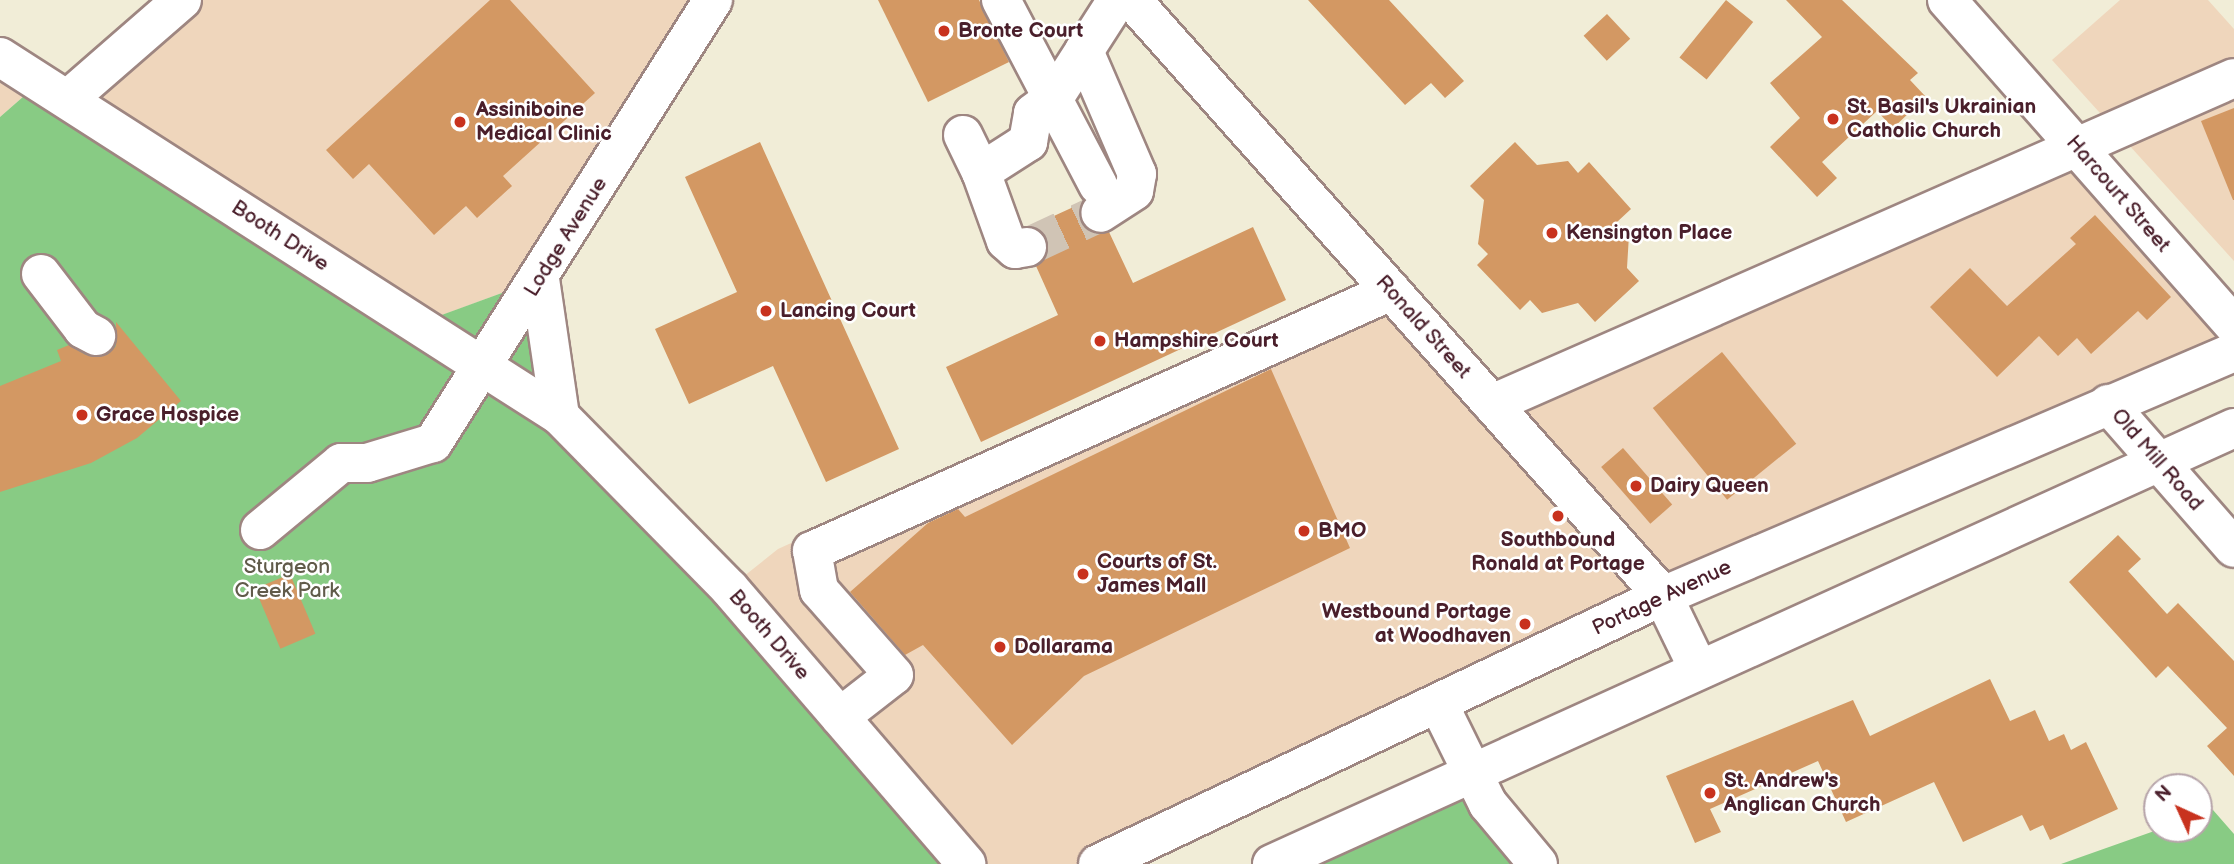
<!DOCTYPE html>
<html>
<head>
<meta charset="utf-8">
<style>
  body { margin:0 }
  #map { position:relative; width:2234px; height:864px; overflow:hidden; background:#f1edd7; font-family:"Balsamiq Sans",sans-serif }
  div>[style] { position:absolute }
  .built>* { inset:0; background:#efd6bc }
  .green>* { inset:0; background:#88cb84 }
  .building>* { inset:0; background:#d39863; transform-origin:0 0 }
  .minor-tunnel>* { height:38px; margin-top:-19px; transform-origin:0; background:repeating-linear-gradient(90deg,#d0c4b5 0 38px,transparent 0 57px) }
  .roads { filter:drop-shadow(2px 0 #9e8681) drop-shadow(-2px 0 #9e8681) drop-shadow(0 2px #9e8681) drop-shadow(0 -2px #9e8681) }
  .minor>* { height:38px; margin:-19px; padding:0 19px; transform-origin:19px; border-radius:19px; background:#fff }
  .highway>* { height:38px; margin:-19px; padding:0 19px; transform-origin:19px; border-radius:19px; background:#fff }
  .dots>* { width:19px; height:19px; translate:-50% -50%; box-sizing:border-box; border:4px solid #fff; border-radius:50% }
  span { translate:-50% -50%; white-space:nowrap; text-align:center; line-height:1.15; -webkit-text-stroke:5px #fff; paint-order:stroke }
  .poi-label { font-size:21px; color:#4a1f2b; font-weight:700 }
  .left { translate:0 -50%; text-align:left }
  .right { translate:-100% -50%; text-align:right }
  .street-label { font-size:21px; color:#4a1f2b }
  .park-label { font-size:21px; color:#605b4a }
  .north { position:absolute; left:2143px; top:773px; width:70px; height:70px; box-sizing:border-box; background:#fff; border:2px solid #b7a5aa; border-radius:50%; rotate:315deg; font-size:19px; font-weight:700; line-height:28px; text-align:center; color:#4a1f2b }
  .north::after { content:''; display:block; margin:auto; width:24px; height:32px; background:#c8321e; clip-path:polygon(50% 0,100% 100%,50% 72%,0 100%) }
</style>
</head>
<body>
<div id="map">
  <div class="built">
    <i style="clip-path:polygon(182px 0,713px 0,540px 279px,418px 324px,68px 99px)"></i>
    <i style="clip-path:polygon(2120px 0,2208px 0,2234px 29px,2234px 261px,2052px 60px)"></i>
    <i style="clip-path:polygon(0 57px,40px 82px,0 117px)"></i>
    <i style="clip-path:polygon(2075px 146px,2234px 352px,1098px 864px,966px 864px,729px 588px,778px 549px,1378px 276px,1492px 404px)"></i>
  </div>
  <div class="green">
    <i style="clip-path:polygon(40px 82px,417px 324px,540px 279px,560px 416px,966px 864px,0 864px,0 117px)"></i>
    <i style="clip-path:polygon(1473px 771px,1538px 864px,1272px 864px)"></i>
    <i style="clip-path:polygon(2213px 810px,2234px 834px,2234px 864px,2061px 864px,2160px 829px,2199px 829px,2199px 815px)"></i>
  </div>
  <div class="building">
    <i style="clip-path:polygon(490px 0,510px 0,595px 93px,503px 176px,512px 186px,477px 218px,466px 206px,434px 235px,369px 164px,353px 179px,326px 150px)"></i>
    <i style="clip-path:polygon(878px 0,979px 0,1009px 62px,928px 102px)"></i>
    <i style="clip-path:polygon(1308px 0,1389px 0,1464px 81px,1445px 98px,1431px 83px,1405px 105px)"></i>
    <i style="left:1726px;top:0;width:35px;height:74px;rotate:39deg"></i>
    <i style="clip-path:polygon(1786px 0,1842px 0,1918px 73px,1910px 80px,1926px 97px,1893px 128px,1877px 111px,1822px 162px,1837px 178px,1817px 197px,1770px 147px,1800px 118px,1770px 83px,1822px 37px)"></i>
    <i style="left:1607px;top:14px;width:34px;height:32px;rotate:47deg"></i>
    <i style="clip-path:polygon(2234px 108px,2234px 200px,2233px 200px,2201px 121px)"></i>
    <i style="clip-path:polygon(760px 142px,899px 449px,826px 482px,773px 366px,689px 404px,655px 329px,737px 292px,685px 177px)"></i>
    <i style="clip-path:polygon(1515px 142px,1537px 165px,1568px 161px,1578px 173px,1589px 162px,1631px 209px,1617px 222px,1629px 235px,1627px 268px,1639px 281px,1595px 322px,1578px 303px,1542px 313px,1530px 300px,1520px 310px,1477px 265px,1488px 254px,1478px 244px,1484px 200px,1470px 186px)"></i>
    <i style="clip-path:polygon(1080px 204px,1082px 225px,1091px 233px,1109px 232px,1133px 283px,1253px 227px,1286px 300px,981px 442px,946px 367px,1058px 315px,1036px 266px,1048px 243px,1032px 226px)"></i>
    <i style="clip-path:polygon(2095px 215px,2171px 297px,2147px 320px,2138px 311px,2091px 354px,2077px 338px,2058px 356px,2039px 336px,1997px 377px,1930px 307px,1970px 268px,2007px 306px,2076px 244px,2070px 238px)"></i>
    <i style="clip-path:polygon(116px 322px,181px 401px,137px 438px,91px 463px,0 492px,0 386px,61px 361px,57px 350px,69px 345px,86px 355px,107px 355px,116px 346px)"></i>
    <i style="left:1722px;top:352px;width:118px;height:89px;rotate:51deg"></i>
    <i style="clip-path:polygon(1271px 369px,1350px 548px,1084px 676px,1012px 745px,923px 645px,905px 655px,850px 592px,928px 523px,958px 509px,965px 517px)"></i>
    <i style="left:1623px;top:448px;width:75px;height:29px;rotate:49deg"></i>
    <i style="clip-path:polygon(2118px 535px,2141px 559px,2128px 571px,2167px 614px,2178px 603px,2234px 661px,2234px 776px,2207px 746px,2227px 728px,2168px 666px,2156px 678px,2069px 582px)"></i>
    <i style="left:290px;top:574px;width:65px;height:38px;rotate:67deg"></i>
    <i style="clip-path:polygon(1990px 679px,2010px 721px,2035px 710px,2049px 741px,2064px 734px,2071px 750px,2086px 742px,2118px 809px,2050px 840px,2043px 825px,2030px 831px,2022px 815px,1963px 842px,1934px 782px,1846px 822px,1818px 761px,1710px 809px,1721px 832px,1695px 843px,1666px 776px,1853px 700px,1870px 736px)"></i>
  </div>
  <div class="minor-tunnel">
    <i style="left:1027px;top:247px;width:81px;rotate:-25deg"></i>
  </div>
  <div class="roads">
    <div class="minor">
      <i style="left:1001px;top:0;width:209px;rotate:62.3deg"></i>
      <i style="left:1132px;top:0;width:798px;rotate:48.3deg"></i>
      <i style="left:1663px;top:596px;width:78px;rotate:64.1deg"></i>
      <i style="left:1947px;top:0;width:434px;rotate:48.6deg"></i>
      <i style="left:1084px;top:51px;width:134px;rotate:66.7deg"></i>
      <i style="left:1137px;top:174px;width:17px;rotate:100deg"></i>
      <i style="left:1134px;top:191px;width:40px;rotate:147.1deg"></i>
      <i style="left:0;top:57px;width:665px;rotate:32.66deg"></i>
      <i style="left:560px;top:416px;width:241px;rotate:45.5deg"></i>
      <i style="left:729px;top:588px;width:364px;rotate:49.3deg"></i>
      <i style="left:68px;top:99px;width:151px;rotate:-41deg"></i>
      <i style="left:963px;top:135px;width:41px;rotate:64.1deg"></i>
      <i style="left:1027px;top:247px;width:12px;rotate:171deg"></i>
      <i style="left:1015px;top:249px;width:12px;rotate:-138deg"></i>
      <i style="left:1006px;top:241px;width:73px;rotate:-109.9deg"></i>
      <i style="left:981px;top:172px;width:56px;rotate:-32.6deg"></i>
      <i style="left:1028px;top:142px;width:29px;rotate:-80deg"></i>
      <i style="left:1033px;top:113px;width:26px;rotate:-36deg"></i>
      <i style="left:1054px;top:98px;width:117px;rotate:-57.3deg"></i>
      <i style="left:41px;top:274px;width:69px;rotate:52.6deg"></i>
      <i style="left:83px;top:329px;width:15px;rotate:28deg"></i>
      <i style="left:540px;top:279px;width:138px;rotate:81.7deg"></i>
      <i style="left:1492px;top:404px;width:810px;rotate:-23.72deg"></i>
      <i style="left:2108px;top:404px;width:191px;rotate:48.8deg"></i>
      <i style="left:260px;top:530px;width:105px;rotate:-39.6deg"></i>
      <i style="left:341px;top:463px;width:26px"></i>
      <i style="left:367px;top:463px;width:69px;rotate:-16.9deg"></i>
      <i style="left:433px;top:443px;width:524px;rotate:-57.7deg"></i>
      <i style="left:1438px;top:703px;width:113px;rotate:63.7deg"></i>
      <i style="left:1488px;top:804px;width:78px;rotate:50.2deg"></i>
      <i style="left:840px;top:717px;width:68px;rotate:-37.9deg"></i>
      <i style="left:894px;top:675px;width:113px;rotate:-131.4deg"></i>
      <i style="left:819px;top:590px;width:40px;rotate:-100deg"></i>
      <i style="left:812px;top:551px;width:635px;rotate:-24.18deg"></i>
    </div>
    <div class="highway">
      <i style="left:1098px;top:864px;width:625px;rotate:-25.38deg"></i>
      <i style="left:1663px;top:596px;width:621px;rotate:-23.14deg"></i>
      <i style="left:1272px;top:864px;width:1056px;rotate:-24.38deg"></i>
    </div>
  </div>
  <div class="dots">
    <i style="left:944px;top:31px;background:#c8321e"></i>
    <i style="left:1833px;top:119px;background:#c8321e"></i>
    <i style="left:460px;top:122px;background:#c8321e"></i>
    <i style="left:1552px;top:233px;background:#c8321e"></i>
    <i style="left:766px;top:311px;background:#c8321e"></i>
    <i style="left:1100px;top:341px;background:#c8321e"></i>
    <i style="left:82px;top:415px;background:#c8321e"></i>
    <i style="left:1636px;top:486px;background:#c8321e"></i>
    <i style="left:1558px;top:516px;background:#c8321e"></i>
    <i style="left:1304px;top:531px;background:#c8321e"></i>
    <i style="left:1083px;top:574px;background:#c8321e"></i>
    <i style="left:1525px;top:624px;background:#c8321e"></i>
    <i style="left:1000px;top:647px;background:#c8321e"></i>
    <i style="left:1710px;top:793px;background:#c8321e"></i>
  </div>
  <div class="poi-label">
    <span class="left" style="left:958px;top:31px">Bronte Court</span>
    <span class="left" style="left:1847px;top:119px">St. Basil's Ukrainian<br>Catholic Church</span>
    <span class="left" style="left:476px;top:122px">Assiniboine<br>Medical Clinic</span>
    <span class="left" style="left:1566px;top:233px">Kensington Place</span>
    <span class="left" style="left:780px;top:311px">Lancing Court</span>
    <span class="left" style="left:1114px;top:341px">Hampshire Court</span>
    <span class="left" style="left:96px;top:415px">Grace Hospice</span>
    <span class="left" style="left:1650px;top:486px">Dairy Queen</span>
    <span class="left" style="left:1318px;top:531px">BMO</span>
    <span style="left:1558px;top:552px">Southbound<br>Ronald at Portage</span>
    <span class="left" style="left:1097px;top:574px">Courts of St.<br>James Mall</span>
    <span class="right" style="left:1511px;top:624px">Westbound Portage<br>at Woodhaven</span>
    <span class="left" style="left:1014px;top:647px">Dollarama</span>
    <span class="left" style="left:1724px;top:793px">St. Andrew's<br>Anglican Church</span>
  </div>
  <div class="street-label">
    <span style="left:2118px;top:194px;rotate:49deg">Harcourt Street</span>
    <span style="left:280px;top:236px;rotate:33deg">Booth Drive</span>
    <span style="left:566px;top:237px;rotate:-58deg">Lodge Avenue</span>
    <span style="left:1423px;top:327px;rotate:48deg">Ronald Street</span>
    <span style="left:2157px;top:460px;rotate:49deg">Old Mill Road</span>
    <span style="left:1662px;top:598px;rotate:-25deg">Portage Avenue</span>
    <span style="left:769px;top:635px;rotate:49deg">Booth Drive</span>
  </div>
  <div class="park-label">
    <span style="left:287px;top:579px">Sturgeon<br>Creek Park</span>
  </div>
  <div class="north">N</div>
</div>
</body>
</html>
